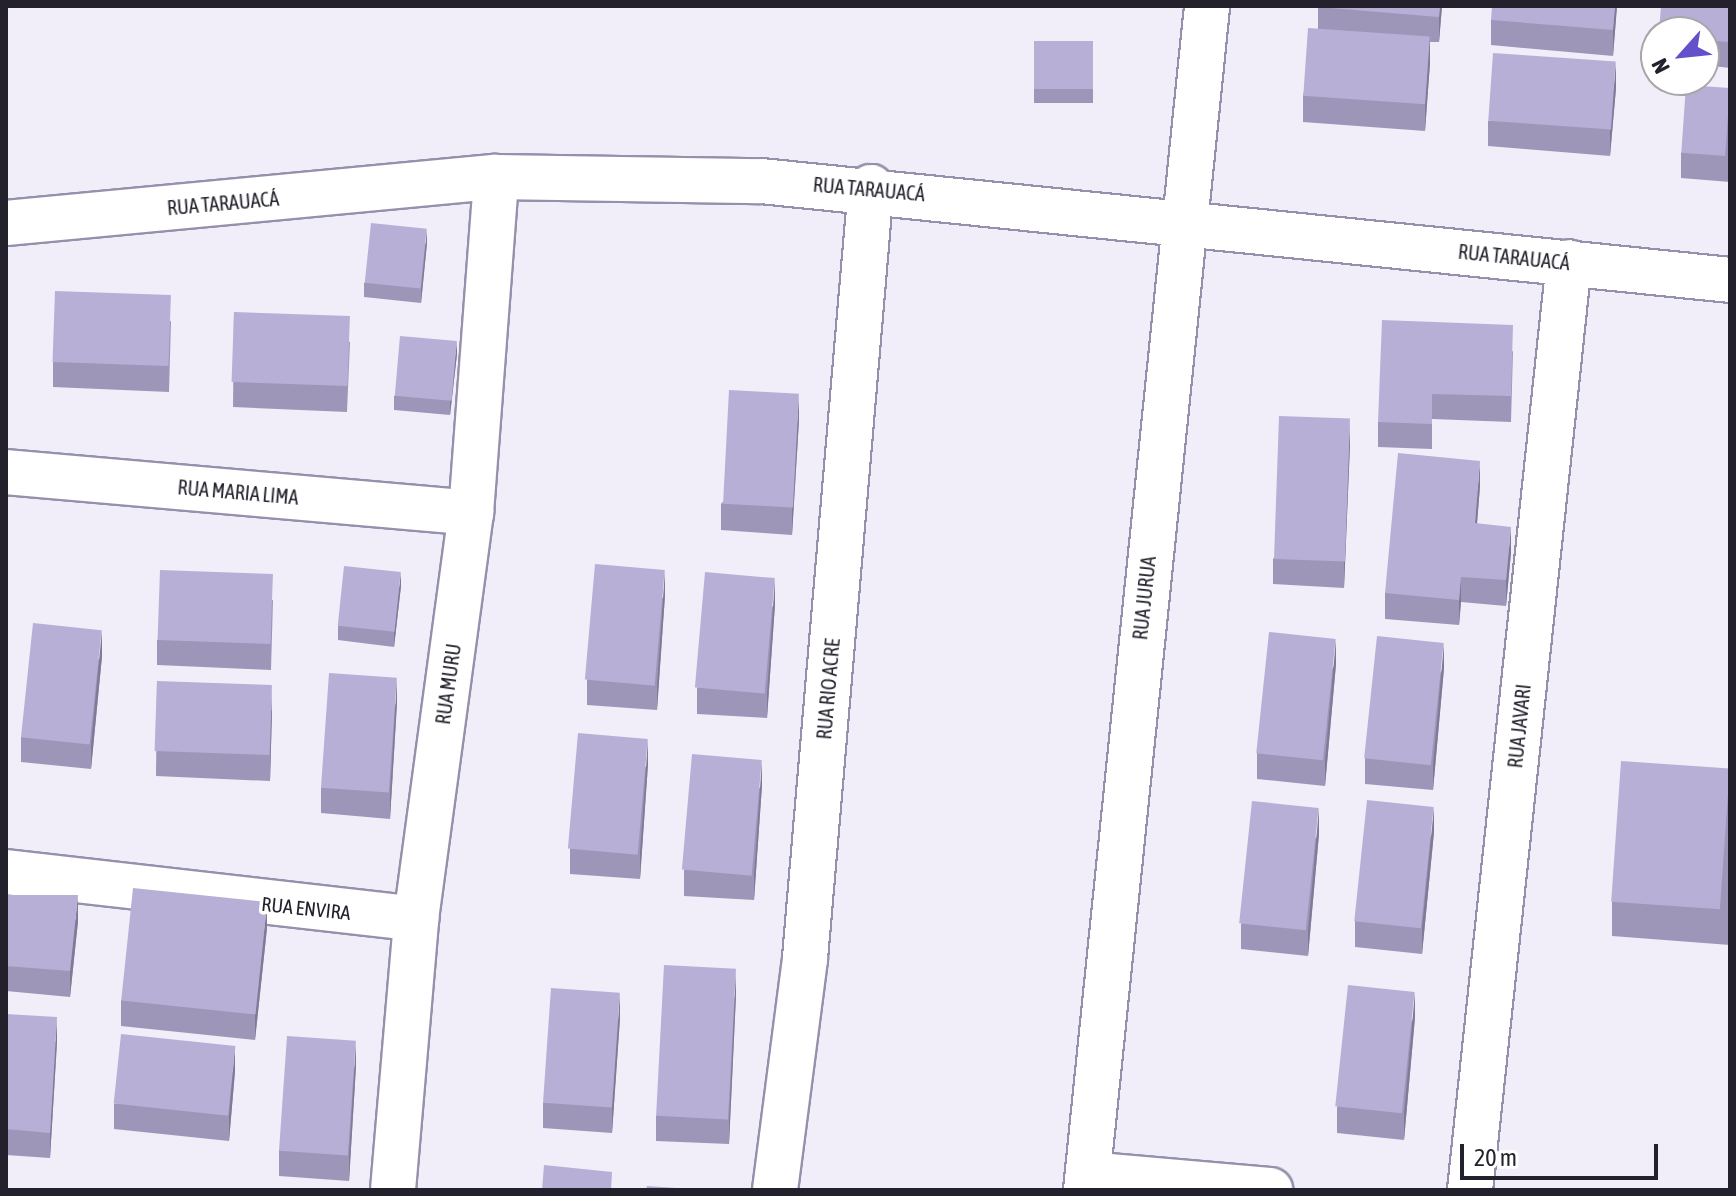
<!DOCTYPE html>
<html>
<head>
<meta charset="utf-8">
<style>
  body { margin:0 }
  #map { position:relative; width:1736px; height:1196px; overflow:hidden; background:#f1eefa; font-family:"Asap Condensed",sans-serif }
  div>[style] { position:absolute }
  .roads { filter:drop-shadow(2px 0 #9590ab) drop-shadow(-2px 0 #9590ab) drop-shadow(0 2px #9590ab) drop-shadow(0 -2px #9590ab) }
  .minor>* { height:44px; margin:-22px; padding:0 22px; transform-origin:22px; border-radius:22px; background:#fff }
  .wall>* { inset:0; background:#9e96b9; transform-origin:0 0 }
  .shaded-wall>* { inset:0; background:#817a96 }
  .building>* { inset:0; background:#b8afd7; transform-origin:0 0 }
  span { translate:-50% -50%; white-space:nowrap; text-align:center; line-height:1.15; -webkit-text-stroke:7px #fff; paint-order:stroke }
  .street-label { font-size:20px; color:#23212b }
  .frame { position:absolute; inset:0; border:8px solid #23212b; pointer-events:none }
  .north { position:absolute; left:1640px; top:16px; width:80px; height:80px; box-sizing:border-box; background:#fff; border:2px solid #a7a6aa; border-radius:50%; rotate:243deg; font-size:22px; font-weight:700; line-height:32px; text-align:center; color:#23212b }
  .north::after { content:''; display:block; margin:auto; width:28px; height:36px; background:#6351ca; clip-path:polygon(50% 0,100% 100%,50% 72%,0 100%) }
  .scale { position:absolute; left:1460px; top:1144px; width:198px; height:36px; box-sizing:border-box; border:4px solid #23212b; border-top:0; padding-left:10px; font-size:24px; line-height:28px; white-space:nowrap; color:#23212b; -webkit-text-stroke:6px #fff; paint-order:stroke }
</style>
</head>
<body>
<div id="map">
  <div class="roads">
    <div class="minor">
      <i style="left:6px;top:223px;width:492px;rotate:-5.4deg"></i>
      <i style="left:496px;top:177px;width:265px;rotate:0.9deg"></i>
      <i style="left:761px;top:181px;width:974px;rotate:5.83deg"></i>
      <i style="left:6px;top:472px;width:467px;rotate:5deg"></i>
      <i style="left:6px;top:872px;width:413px;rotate:6.5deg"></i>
      <i style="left:1088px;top:1174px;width:183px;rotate:5deg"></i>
      <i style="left:393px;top:1190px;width:272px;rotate:-85.1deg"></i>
      <i style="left:416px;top:919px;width:410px;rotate:-82.3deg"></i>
      <i style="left:471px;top:513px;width:337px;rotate:-85.7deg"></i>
      <i style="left:775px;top:1190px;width:234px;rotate:-82.6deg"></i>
      <i style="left:805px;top:958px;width:774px;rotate:-85.11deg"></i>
      <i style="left:1086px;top:1190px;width:1190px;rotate:-84.16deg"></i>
      <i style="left:1470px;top:1190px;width:933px;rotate:-83.91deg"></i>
    </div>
  </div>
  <div class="wall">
    <i style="clip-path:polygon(1318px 6px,1442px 6px,1439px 42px,1430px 42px,1430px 63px,1425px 131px,1303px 122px,1303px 96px,1318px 28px)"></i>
    <i style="clip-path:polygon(1617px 6px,1613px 56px,1491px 45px,1491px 20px)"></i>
    <i style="clip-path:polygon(1730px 6px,1730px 68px,1704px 65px,1704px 32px)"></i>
    <i style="left:1093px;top:41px;width:62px;height:59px;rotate:90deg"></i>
    <i style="clip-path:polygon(1616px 88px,1610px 156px,1488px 146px,1488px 121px)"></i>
    <i style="clip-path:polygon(1730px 88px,1730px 182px,1681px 178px,1681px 153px)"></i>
    <i style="clip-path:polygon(427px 243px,421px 303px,364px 297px,364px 283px)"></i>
    <i style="clip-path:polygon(234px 312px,350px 342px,347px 412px,233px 407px)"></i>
    <i style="clip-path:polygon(171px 321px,169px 392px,53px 387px,53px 362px)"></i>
    <i style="clip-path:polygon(1513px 351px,1511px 422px,1432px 419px,1432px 449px,1378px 447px,1378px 422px)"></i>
    <i style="clip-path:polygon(457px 354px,450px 415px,394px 410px,394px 396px)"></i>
    <i style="clip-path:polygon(799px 420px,792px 535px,721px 530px,721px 504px)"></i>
    <i style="clip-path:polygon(1350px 444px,1344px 588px,1273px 584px,1273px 559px)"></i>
    <i style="clip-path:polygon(1480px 486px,1477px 523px,1511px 552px,1506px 606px,1461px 602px,1459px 625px,1385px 619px,1385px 593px)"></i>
    <i style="clip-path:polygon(401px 586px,394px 647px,338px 640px,338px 626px)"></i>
    <i style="clip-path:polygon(665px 595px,657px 710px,587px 705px,587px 680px)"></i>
    <i style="clip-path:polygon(273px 600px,271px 670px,157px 665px,157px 640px)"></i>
    <i style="clip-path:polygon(775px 604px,767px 718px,697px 714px,697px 688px)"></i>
    <i style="clip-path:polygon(102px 656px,91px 769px,21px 762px,21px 737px)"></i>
    <i style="clip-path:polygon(1336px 664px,1325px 786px,1257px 779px,1257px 753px)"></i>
    <i style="clip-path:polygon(1444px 668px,1433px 790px,1365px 784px,1365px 758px)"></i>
    <i style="clip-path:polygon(157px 681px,272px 711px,270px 781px,156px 776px)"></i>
    <i style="clip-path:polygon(397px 703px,390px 819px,321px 813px,321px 788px)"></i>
    <i style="clip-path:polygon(648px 764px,640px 879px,570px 874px,570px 849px)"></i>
    <i style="clip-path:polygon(1730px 769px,1730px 945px,1612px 936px,1612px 902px)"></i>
    <i style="clip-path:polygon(762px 785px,754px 900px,684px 896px,684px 870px)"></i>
    <i style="clip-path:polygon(1434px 832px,1422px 954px,1355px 947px,1355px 921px)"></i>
    <i style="clip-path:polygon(1319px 834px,1308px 956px,1241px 949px,1241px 924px)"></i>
    <i style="clip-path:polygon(6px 895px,78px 921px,70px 997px,6px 991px)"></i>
    <i style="clip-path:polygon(267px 928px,255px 1040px,121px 1026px,121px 1000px)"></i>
    <i style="clip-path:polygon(736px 995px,729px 1144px,656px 1141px,656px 1116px)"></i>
    <i style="clip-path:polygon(6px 1014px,57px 1042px,50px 1158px,6px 1155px)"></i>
    <i style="clip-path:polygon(1415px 1017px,1404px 1140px,1337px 1133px,1337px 1107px)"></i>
    <i style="clip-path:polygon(620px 1018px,612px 1133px,543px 1128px,543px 1103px)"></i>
    <i style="clip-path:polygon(356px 1066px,349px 1181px,279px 1176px,279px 1151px)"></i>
    <i style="clip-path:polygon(235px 1071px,229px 1141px,114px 1129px,114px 1104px)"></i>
  </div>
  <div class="shaded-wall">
    <i style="clip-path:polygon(1440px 6px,1442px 6px,1439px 42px,1439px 17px)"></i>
    <i style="clip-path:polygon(1615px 6px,1617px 6px,1613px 56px,1613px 30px)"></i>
    <i style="clip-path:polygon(1430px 37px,1430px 63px,1425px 131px,1425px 105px)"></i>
    <i style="clip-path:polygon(1616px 62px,1616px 88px,1610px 156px,1610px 131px)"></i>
    <i style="clip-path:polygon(427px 229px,427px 243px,421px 303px,421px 290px)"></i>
    <i style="clip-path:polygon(457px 341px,457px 354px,450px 415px,450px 401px)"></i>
    <i style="clip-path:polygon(799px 394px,799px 420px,792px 535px,792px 510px)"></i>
    <i style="clip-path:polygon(1350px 419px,1350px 444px,1344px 588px,1344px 563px)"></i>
    <i style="clip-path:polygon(1480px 461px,1480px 486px,1475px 549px,1475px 523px)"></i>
    <i style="clip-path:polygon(1511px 527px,1511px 552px,1506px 606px,1506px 580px)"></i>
    <i style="clip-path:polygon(665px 570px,665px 595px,657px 710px,657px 684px)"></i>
    <i style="clip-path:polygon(401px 572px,401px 586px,394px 647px,394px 633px)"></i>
    <i style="clip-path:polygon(1461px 577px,1461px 602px,1459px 625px,1459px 600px)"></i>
    <i style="clip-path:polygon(775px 578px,775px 604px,767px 718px,767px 693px)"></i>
    <i style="clip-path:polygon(102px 630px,102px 656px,91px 769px,91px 744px)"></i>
    <i style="clip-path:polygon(1336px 639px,1336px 664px,1325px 786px,1325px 760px)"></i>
    <i style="clip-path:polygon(1444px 643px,1444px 668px,1433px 790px,1433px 765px)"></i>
    <i style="clip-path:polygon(397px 678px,397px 703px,390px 819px,390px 794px)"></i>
    <i style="clip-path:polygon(272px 686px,272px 711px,270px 781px,270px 755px)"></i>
    <i style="clip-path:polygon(648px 739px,648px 764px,640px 879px,640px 853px)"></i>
    <i style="clip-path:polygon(762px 760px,762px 785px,754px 900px,754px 875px)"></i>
    <i style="clip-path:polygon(1434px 807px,1434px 832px,1422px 954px,1422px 928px)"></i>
    <i style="clip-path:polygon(1319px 808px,1319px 834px,1308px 956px,1308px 931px)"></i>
    <i style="clip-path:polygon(78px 895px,78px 921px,70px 997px,70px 971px)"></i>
    <i style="clip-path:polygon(267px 903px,267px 928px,255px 1040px,255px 1015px)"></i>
    <i style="clip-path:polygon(736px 969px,736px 995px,729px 1144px,729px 1119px)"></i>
    <i style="clip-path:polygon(1415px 992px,1415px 1017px,1404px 1140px,1404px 1114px)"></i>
    <i style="clip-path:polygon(620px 993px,620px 1018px,612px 1133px,612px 1108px)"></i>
    <i style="clip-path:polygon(57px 1017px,57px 1042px,50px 1158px,50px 1133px)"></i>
    <i style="clip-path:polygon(356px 1041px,356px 1066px,349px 1181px,349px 1155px)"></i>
    <i style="clip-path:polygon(235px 1045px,235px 1071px,229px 1141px,229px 1116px)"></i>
  </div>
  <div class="building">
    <i style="clip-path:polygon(1318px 6px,1440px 6px,1439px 17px,1318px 7px)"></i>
    <i style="clip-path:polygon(1492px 6px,1615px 6px,1613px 30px,1491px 20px)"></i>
    <i style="clip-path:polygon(1661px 6px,1730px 6px,1730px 42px,1704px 40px,1704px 32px,1659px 32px)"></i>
    <i style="left:1308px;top:28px;width:122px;height:68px;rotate:4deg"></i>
    <i style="left:1093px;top:41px;width:48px;height:59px;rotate:90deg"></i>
    <i style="left:1493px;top:53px;width:123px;height:68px;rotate:4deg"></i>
    <i style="left:1686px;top:85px;width:44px;height:68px;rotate:4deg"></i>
    <i style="left:371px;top:223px;width:56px;height:60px;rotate:6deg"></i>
    <i style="left:55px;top:291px;width:116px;height:71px;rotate:2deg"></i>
    <i style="left:234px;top:312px;width:116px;height:70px;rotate:2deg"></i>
    <i style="clip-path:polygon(1382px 320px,1513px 325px,1511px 396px,1432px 394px,1432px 424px,1378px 422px)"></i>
    <i style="left:400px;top:336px;width:57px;height:60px;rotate:5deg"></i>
    <i style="left:729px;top:390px;width:70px;height:114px;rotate:3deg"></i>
    <i style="left:1279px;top:416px;width:71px;height:143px;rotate:2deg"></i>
    <i style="clip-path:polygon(1398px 453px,1480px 461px,1475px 523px,1511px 527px,1506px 580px,1461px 577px,1459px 600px,1385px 593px)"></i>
    <i style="left:595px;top:564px;width:70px;height:116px;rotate:5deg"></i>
    <i style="left:344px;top:566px;width:57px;height:60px;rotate:6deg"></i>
    <i style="left:160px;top:570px;width:113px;height:70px;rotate:2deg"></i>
    <i style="left:705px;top:572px;width:70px;height:116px;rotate:5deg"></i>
    <i style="left:33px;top:623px;width:69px;height:115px;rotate:6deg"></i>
    <i style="left:1269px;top:632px;width:67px;height:122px;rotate:6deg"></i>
    <i style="left:1377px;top:636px;width:67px;height:123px;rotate:6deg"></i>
    <i style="left:329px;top:673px;width:68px;height:115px;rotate:4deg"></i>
    <i style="left:157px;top:681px;width:115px;height:70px;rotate:2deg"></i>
    <i style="left:578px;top:733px;width:70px;height:116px;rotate:5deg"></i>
    <i style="left:692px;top:754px;width:70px;height:116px;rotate:5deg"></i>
    <i style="left:1621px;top:761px;width:109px;height:141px;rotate:4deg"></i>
    <i style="left:1367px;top:800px;width:67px;height:122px;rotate:6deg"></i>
    <i style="left:1252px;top:801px;width:67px;height:123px;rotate:6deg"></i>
    <i style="left:133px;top:888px;width:135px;height:113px;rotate:6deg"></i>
    <i style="clip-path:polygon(6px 895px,78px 895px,70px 971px,6px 966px)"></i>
    <i style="left:664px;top:965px;width:72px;height:151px;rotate:3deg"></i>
    <i style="left:1348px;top:985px;width:67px;height:122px;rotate:6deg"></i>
    <i style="left:551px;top:988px;width:69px;height:115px;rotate:4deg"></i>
    <i style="clip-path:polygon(6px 1014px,57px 1017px,50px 1133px,6px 1129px)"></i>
    <i style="left:121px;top:1034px;width:115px;height:70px;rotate:6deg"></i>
    <i style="left:287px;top:1036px;width:69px;height:115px;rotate:4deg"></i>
    <i style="clip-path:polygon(544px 1165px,612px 1172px,611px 1190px,542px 1190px)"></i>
    <i style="clip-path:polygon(647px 1186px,705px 1190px,646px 1190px)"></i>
  </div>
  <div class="street-label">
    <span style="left:869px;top:189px;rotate:5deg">RUA TARAUACÁ</span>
    <span style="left:223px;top:203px;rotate:-5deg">RUA TARAUACÁ</span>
    <span style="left:1514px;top:257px;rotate:6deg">RUA TARAUACÁ</span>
    <span style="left:238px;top:492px;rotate:5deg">RUA MARIA LIMA</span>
    <span style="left:1144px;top:598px;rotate:-84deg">RUA JURUA</span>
    <span style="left:448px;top:684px;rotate:-82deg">RUA MURU</span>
    <span style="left:828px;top:689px;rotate:-85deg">RUA RIO ACRE</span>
    <span style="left:1519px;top:726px;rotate:-84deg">RUA JAVARI</span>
    <span style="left:306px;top:908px;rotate:6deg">RUA ENVIRA</span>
  </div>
  <div class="frame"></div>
  <div class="north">N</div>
  <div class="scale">20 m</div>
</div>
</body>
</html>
